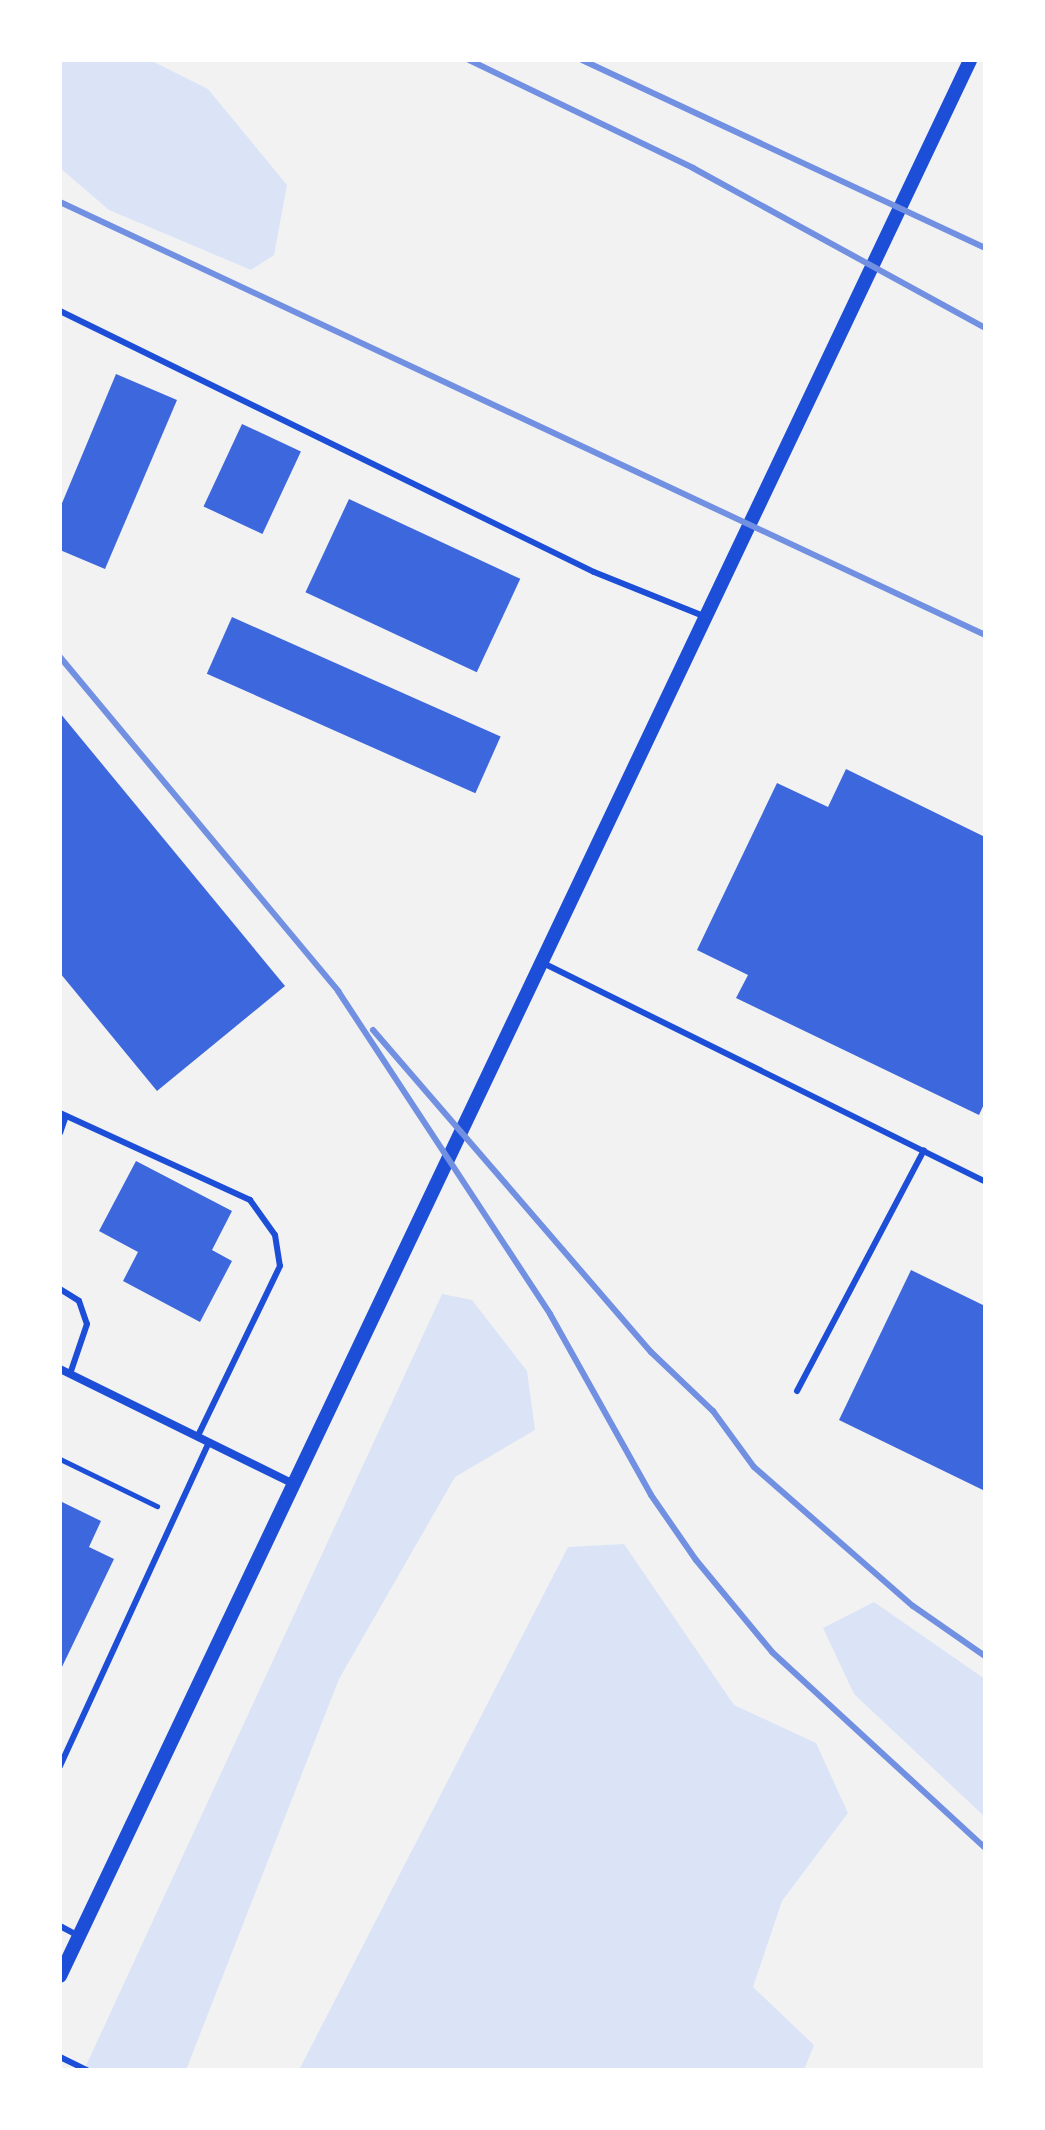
<!DOCTYPE html>
<html>
<head>
<meta charset="utf-8">
<style>
  body { margin:0 }
  #map { position:relative; width:1045px; height:2130px; overflow:hidden; background:#f2f2f2; font-family:Spectral,serif }
  div>[style] { position:absolute }
  .green>* { inset:0; background:#dbe4f7 }
  .building>* { inset:0; background:#3d67dc; transform-origin:0 0 }
  .path>* { height:5px; margin:-2.5px; padding:0 2.5px; transform-origin:2.5px; border-radius:2.5px; background:#1d4ed8 }
  .service>* { height:6px; margin:-3px; padding:0 3px; transform-origin:3px; border-radius:3px; background:#1d4ed8 }
  .minor>* { height:8px; margin:-4px; padding:0 4px; transform-origin:4px; border-radius:4px; background:#1d4ed8 }
  .tertiary>* { height:14px; margin:-7px; padding:0 7px; transform-origin:7px; border-radius:7px; background:#1d4ed8 }
  .rail>* { height:6px; margin:-3px; padding:0 3px; transform-origin:3px; border-radius:3px; background:#7290e2 }
  span { translate:-50% -50%; white-space:nowrap; text-align:center; line-height:1.15; -webkit-text-stroke:8px #fff; paint-order:stroke }
  .frame { position:absolute; inset:0; border:62px solid #fff; pointer-events:none }
</style>
</head>
<body>
<div id="map">
  <div class="green">
    <i style="clip-path:polygon(60px 60px,150px 60px,208px 89px,287px 185px,274px 255px,251px 270px,109px 210px,60px 168px)"></i>
    <i style="clip-path:polygon(442px 1294px,472px 1300px,527px 1371px,535px 1430px,455px 1477px,339px 1679px,186px 2070px,84px 2070px)"></i>
    <i style="clip-path:polygon(624px 1544px,734px 1705px,816px 1743px,848px 1813px,782px 1901px,753px 1987px,814px 2045px,804px 2070px,299px 2070px,568px 1547px)"></i>
    <i style="clip-path:polygon(874px 1602px,985px 1679px,985px 1817px,854px 1694px,823px 1628px)"></i>
  </div>
  <div class="building">
    <i style="clip-path:polygon(116px 374px,177px 400px,105px 569px,60px 550px,60px 508px)"></i>
    <i style="left:242px;top:424px;width:65px;height:91px;rotate:25deg"></i>
    <i style="left:349px;top:499px;width:189px;height:103px;rotate:25deg"></i>
    <i style="left:232px;top:617px;width:294px;height:62px;rotate:24deg"></i>
    <i style="clip-path:polygon(60px 713px,285px 986px,157px 1091px,60px 973px)"></i>
    <i style="clip-path:polygon(846px 769px,985px 837px,985px 1102px,979px 1115px,736px 998px,748px 975px,697px 950px,777px 783px,828px 807px)"></i>
    <i style="clip-path:polygon(136px 1161px,232px 1211px,212px 1250px,232px 1261px,200px 1322px,123px 1281px,138px 1252px,99px 1231px)"></i>
    <i style="clip-path:polygon(911px 1270px,985px 1306px,985px 1491px,839px 1420px)"></i>
    <i style="clip-path:polygon(60px 1501px,101px 1521px,89px 1547px,114px 1559px,60px 1671px)"></i>
  </div>
  <div class="path">
    <i style="left:60px;top:1459px;width:108px;rotate:25.9deg"></i>
  </div>
  <div class="service">
    <i style="left:60px;top:311px;width:594px;rotate:26.05deg"></i>
    <i style="left:594px;top:572px;width:121px;rotate:21.9deg"></i>
    <i style="left:541px;top:962px;width:495px;rotate:26.3deg"></i>
    <i style="left:60px;top:1113px;width:209px;rotate:24.6deg"></i>
    <i style="left:250px;top:1200px;width:43px;rotate:54.5deg"></i>
    <i style="left:275px;top:1235px;width:31px;rotate:81deg"></i>
    <i style="left:280px;top:1266px;width:189px;rotate:115.8deg"></i>
    <i style="left:60px;top:1133px;width:18px;rotate:-71deg"></i>
    <i style="left:60px;top:1289px;width:22px;rotate:32deg"></i>
    <i style="left:79px;top:1301px;width:24px;rotate:71deg"></i>
    <i style="left:87px;top:1324px;width:53px;rotate:108.8deg"></i>
    <i style="left:797px;top:1391px;width:272px;rotate:-62.2deg"></i>
    <i style="left:60px;top:1766px;width:357px;rotate:-65.3deg"></i>
    <i style="left:60px;top:1926px;width:21px;rotate:28deg"></i>
    <i style="left:60px;top:2057px;width:30px;rotate:26deg"></i>
  </div>
  <div class="minor">
    <i style="left:60px;top:1369px;width:261px;rotate:26.2deg"></i>
  </div>
  <div class="tertiary">
    <i style="left:60px;top:1976px;width:2121px;rotate:-64.59deg"></i>
  </div>
  <div class="rail">
    <i style="left:469px;top:60px;width:249px;rotate:25.7deg"></i>
    <i style="left:693px;top:168px;width:333px;rotate:28.7deg"></i>
    <i style="left:582px;top:60px;width:445px;rotate:25deg"></i>
    <i style="left:60px;top:202px;width:1021px;rotate:25.08deg"></i>
    <i style="left:60px;top:657px;width:435px;rotate:50.2deg"></i>
    <i style="left:338px;top:991px;width:386px;rotate:56.7deg"></i>
    <i style="left:550px;top:1314px;width:207px;rotate:60.8deg"></i>
    <i style="left:651px;top:1495px;width:79px;rotate:55.3deg"></i>
    <i style="left:696px;top:1560px;width:119px;rotate:50.4deg"></i>
    <i style="left:772px;top:1652px;width:289px;rotate:42.6deg"></i>
    <i style="left:373px;top:1030px;width:425px;rotate:49.2deg"></i>
    <i style="left:651px;top:1352px;width:86px;rotate:43.6deg"></i>
    <i style="left:713px;top:1411px;width:69px;rotate:53.8deg"></i>
    <i style="left:754px;top:1467px;width:211px;rotate:41.2deg"></i>
    <i style="left:913px;top:1606px;width:88px;rotate:34.8deg"></i>
  </div>
  <div class="frame"></div>
</div>
</body>
</html>
